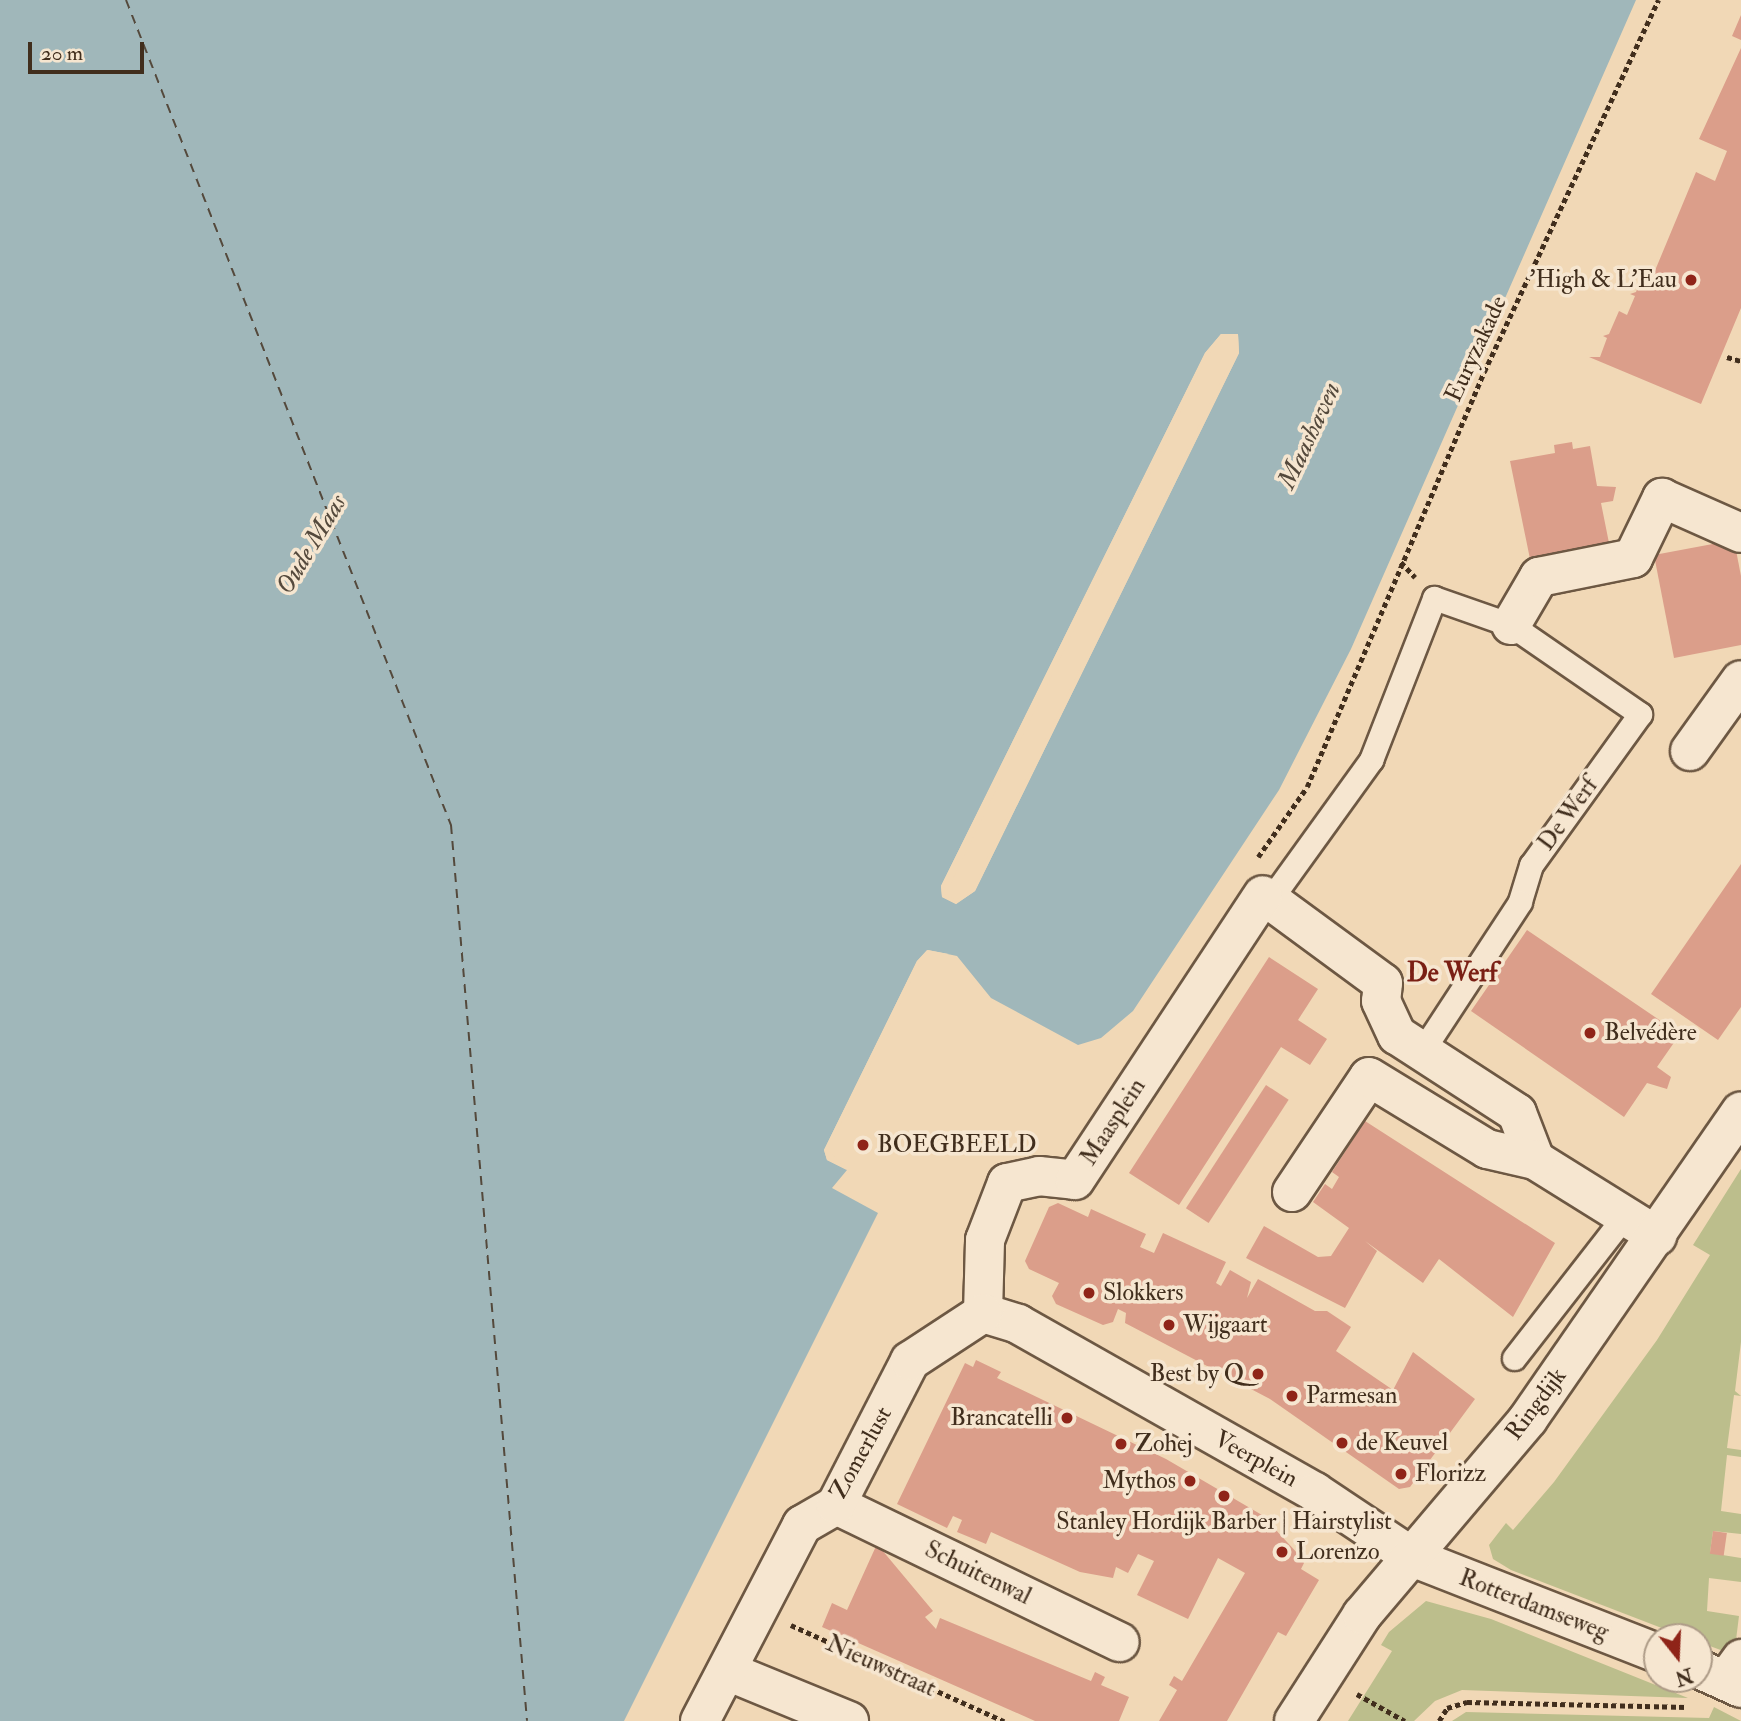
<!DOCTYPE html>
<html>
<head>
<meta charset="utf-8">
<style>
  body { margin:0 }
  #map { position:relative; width:1741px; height:1721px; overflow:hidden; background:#f1d8b6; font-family:"IM FELL Double Pica",serif }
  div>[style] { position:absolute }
  .green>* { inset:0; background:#bcbe8c }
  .water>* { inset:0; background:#a0b7ba }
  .pier>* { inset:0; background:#f1d8b6 }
  .ferry>* { height:2px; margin-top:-1px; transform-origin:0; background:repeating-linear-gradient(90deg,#54493c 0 9px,transparent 0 16px) }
  .building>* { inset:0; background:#db9e8a; transform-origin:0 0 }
  .path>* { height:4.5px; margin-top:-2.25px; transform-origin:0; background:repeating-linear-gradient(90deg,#412e1d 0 5px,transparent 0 8.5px) }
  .roads { filter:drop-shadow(2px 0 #6d5843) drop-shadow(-2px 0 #6d5843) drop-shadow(0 2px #6d5843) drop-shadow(0 -2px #6d5843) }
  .lane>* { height:23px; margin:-11.5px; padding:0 11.5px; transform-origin:11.5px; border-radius:11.5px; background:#f6e6d0 }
  .street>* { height:38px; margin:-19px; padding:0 19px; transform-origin:19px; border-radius:19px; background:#f6e6d0 }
  .secondary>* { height:38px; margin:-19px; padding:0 19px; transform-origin:19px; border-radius:19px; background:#f6e6d0 }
  .dots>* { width:19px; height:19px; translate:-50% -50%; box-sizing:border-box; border:4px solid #f6e6d0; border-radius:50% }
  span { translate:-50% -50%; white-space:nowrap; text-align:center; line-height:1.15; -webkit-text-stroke:7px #f6e6d0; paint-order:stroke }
  .poi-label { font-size:24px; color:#412e1d }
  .right { translate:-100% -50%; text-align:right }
  .left { translate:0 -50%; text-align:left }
  .street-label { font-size:24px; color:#412e1d }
  .water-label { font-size:26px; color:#54493c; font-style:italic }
  .neighbourhood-label { font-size:26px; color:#7a1f14; font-weight:700 }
  .north { position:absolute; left:1643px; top:1623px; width:70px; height:70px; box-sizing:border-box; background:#f6e6d0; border:2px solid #ae9c88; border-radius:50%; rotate:162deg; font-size:19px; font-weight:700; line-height:28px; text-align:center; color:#412e1d }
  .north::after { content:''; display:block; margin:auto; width:24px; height:32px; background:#8f2418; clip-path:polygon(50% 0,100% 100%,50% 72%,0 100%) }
  .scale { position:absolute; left:28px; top:42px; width:116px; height:32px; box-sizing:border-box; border:4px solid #412e1d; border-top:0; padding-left:9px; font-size:21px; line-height:24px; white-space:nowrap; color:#412e1d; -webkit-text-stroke:5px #f6e6d0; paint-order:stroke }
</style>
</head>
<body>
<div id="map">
  <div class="green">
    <i style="clip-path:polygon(1741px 1169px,1741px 1342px,1735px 1391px,1741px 1396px,1734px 1395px,1727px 1448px,1741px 1450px,1741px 1457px,1727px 1455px,1721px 1511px,1741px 1514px,1741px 1534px,1713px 1531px,1710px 1553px,1741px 1558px,1741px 1582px,1709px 1578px,1707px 1611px,1739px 1616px,1735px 1648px,1726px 1652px,1699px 1642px,1699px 1637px,1685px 1637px,1511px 1570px,1493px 1559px,1489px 1545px,1506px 1523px,1513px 1530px,1554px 1482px,1657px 1340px,1710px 1255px,1693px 1245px)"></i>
    <i style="clip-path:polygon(1426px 1601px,1491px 1619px,1688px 1698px,1462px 1690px,1435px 1701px,1414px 1721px,1348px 1721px,1392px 1651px,1381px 1645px,1389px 1632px)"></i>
    <i style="clip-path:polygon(1714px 1707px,1741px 1721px,1452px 1721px,1466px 1712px,1709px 1718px)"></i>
  </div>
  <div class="water">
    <i style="clip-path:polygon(evenodd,0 0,1636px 0,1351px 649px,1279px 790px,1133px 1011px,1101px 1038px,1078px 1045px,991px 998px,957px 956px,928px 950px,917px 961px,824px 1150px,827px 1160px,847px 1170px,832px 1188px,878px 1213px,624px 1721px,0 1721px,0 0,1221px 334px,1238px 334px,1239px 353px,975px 891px,956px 904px,942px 897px,941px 886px,1205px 353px,1221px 334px)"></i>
  </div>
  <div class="pier">
    <i style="clip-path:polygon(evenodd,1221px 334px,1238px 334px,1239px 353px,975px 891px,956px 904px,942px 897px,941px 886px,1205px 353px,1221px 334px,1223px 337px,1234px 337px,1235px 352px,972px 889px,956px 900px,945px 895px,1208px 355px,1223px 337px)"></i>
    <i style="clip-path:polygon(927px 950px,949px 954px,929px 954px,920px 963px,828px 1150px,847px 1170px,827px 1160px,824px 1150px,917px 961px)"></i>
  </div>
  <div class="ferry">
    <i style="left:126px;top:0;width:887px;rotate:68.5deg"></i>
    <i style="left:451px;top:825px;width:899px;rotate:85.15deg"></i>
  </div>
  <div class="building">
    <i style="clip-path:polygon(1741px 15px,1741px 308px,1701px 404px,1589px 357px,1600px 357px,1607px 338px,1603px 336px,1609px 334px,1619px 311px,1627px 315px,1635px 296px,1630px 294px,1636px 292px,1645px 269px,1654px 273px,1696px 172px,1715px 181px,1727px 151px,1699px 139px,1741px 48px,1741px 40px,1732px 36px)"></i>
    <i style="clip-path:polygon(1572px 442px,1573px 449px,1590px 446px,1597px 486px,1616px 487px,1613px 501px,1601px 503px,1609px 543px,1530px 559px,1510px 461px,1555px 453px,1554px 445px)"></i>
    <i style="clip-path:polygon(1734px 540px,1741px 576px,1741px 645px,1674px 658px,1654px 555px)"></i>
    <i style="clip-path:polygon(1741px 864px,1741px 1007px,1718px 1040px,1651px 994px)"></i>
    <i style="clip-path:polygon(1527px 930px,1680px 1034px,1657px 1067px,1671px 1077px,1667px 1089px,1647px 1083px,1624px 1117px,1471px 1011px)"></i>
    <i style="clip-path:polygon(1269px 957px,1318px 989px,1298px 1020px,1327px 1039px,1310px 1065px,1281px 1047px,1179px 1205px,1129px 1173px)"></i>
    <i style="left:1266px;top:1085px;width:27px;height:147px;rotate:33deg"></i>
    <i style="clip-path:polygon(1365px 1121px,1555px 1243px,1513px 1317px,1439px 1259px,1423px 1283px,1365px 1241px,1377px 1251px,1345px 1308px,1246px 1258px,1264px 1226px,1318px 1257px,1331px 1256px,1349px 1228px,1313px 1202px,1325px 1184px,1332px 1189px,1339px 1177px,1332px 1172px)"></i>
    <i style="clip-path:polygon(1058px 1203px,1088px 1217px,1091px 1209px,1146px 1234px,1140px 1247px,1154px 1253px,1163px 1233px,1226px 1262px,1216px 1283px,1221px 1286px,1230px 1270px,1251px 1282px,1247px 1298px,1258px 1279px,1315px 1311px,1327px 1311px,1351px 1327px,1336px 1351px,1393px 1390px,1413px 1352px,1475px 1399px,1410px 1487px,1399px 1489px,1270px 1399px,1125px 1323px,1126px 1313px,1118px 1309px,1113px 1322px,1103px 1325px,1056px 1304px,1052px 1296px,1059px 1283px,1029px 1269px,1025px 1261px,1049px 1207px)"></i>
    <i style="clip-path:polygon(976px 1360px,1001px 1372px,997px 1378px,1166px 1459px,1262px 1515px,1299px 1555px,1304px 1563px,1301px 1569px,1319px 1580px,1286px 1636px,1278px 1632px,1227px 1721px,1159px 1721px,1177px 1690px,1169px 1685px,1174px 1676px,1182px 1681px,1245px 1573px,1218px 1558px,1188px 1619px,1137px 1595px,1154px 1561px,1138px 1554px,1128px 1573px,1116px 1567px,1113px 1578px,1080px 1572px,991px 1532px,986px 1544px,957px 1532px,962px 1520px,953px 1516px,947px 1528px,897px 1504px,965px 1363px,973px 1367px)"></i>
    <i style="left:1713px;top:1531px;width:14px;height:23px;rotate:8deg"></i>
    <i style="clip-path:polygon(877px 1544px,933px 1611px,925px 1617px,936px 1629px,940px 1618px,1091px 1681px,1095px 1672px,1105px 1677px,1101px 1685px,1129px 1697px,1119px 1721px,1035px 1721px,822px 1627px,832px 1603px,847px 1610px)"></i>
  </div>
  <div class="path">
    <i style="left:1727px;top:357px;width:15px;rotate:16deg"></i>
    <i style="left:1401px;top:562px;width:21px;rotate:47deg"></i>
    <i style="left:1258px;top:857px;width:85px;rotate:-55deg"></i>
    <i style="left:1307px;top:787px;width:451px;rotate:-66.9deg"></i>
    <i style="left:1484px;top:372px;width:411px;rotate:-64.9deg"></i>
    <i style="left:791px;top:1625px;width:234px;rotate:24.3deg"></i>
    <i style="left:1357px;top:1694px;width:55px;rotate:29.4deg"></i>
    <i style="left:1439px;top:1721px;width:15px;rotate:-58deg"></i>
    <i style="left:1447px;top:1708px;width:21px;rotate:-17deg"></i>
    <i style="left:1467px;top:1702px;width:220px;rotate:1.3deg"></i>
  </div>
  <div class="roads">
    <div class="lane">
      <i style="left:1270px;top:900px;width:173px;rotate:-54.2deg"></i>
      <i style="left:1371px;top:760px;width:174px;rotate:-68.7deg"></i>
      <i style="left:1434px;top:598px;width:82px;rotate:19.3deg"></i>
      <i style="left:1511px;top:625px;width:157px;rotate:34.6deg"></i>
      <i style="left:1640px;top:714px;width:186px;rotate:125.8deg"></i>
      <i style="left:1531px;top:865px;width:39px;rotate:107deg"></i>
      <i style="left:1520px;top:902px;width:178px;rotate:123.3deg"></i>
      <i style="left:1514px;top:1358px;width:182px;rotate:-52.1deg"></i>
    </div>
    <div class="street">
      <i style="left:1511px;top:625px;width:56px;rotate:-59.7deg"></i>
      <i style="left:1539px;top:577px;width:96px;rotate:-11.4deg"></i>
      <i style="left:1633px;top:558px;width:67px;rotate:-64.2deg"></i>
      <i style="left:1662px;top:498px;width:86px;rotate:23.9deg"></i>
      <i style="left:1690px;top:751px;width:87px;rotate:-54.3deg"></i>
      <i style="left:1270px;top:900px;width:140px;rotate:36.3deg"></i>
      <i style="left:1383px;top:983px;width:18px;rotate:96deg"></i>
      <i style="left:1381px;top:1001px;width:38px;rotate:65deg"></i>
      <i style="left:1397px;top:1035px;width:143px;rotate:33deg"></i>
      <i style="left:1517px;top:1113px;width:50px;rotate:69deg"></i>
      <i style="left:1535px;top:1160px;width:144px;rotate:31.9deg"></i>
      <i style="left:1292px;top:1192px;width:138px;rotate:-56.2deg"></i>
      <i style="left:1369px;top:1077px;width:138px;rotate:31.4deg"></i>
      <i style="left:1487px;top:1149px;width:49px;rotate:12.9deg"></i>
      <i style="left:983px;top:1313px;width:73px;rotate:-88.4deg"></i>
      <i style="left:985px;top:1240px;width:61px;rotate:-68.9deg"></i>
      <i style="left:1007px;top:1183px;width:33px;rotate:-12deg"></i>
      <i style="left:1039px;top:1176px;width:36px;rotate:6deg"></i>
      <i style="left:1075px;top:1180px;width:341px;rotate:-56.6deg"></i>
      <i style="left:983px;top:1313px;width:37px;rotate:17deg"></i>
      <i style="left:1018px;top:1324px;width:341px;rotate:29.5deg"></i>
      <i style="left:1315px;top:1492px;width:117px;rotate:33.8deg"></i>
      <i style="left:836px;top:1505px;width:315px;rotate:25.8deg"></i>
      <i style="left:727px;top:1671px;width:132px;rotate:22.3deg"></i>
      <i style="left:1726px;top:1680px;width:26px;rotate:-54deg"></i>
      <i style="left:700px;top:1721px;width:221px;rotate:-62.5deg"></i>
      <i style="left:802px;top:1525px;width:39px;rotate:-30deg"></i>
      <i style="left:836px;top:1505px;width:162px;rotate:-62.8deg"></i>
      <i style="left:910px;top:1361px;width:87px;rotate:-33.3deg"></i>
    </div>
    <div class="secondary">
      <i style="left:1412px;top:1557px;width:263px;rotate:21.4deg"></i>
      <i style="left:1699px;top:1669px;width:46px;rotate:24.3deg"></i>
      <i style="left:1294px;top:1721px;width:126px;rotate:-57.3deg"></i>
      <i style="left:1362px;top:1615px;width:257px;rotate:-49.7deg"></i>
      <i style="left:1528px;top:1419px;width:374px;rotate:-55.3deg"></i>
    </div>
  </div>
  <div class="dots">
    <i style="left:1691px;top:280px;background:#8f2418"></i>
    <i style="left:1590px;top:1033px;background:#8f2418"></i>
    <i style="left:863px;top:1145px;background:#8f2418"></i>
    <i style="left:1089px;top:1293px;background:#8f2418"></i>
    <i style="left:1169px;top:1325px;background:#8f2418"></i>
    <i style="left:1258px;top:1374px;background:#8f2418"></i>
    <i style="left:1292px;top:1396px;background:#8f2418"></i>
    <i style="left:1067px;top:1418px;background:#8f2418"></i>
    <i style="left:1342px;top:1443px;background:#8f2418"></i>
    <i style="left:1121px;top:1444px;background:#8f2418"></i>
    <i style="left:1401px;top:1474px;background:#8f2418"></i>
    <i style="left:1190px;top:1481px;background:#8f2418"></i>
    <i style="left:1224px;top:1496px;background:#8f2418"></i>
    <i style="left:1282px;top:1552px;background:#8f2418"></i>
  </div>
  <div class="poi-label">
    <span class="right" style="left:1677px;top:280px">'High &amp; L'Eau</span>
    <span class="left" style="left:1604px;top:1033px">Belvédère</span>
    <span class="left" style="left:877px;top:1145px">BOEGBEELD</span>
    <span class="left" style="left:1103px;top:1293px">Slokkers</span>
    <span class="left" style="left:1183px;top:1325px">Wijgaart</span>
    <span class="right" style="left:1244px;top:1374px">Best by Q</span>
    <span class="left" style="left:1306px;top:1396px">Parmesan</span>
    <span class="right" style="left:1053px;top:1418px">Brancatelli</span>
    <span class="left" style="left:1356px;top:1443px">de Keuvel</span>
    <span class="left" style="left:1135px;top:1444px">Zohej</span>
    <span class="left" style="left:1415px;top:1474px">Florizz</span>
    <span class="right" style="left:1176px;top:1481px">Mythos</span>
    <span style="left:1224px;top:1522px">Stanley Hordijk Barber | Hairstylist</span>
    <span class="left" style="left:1296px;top:1552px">Lorenzo</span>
  </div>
  <div class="street-label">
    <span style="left:1476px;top:349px;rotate:-65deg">Euryzakade</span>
    <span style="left:1568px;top:814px;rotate:-54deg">De Werf</span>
    <span style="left:1113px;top:1122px;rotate:-57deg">Maasplein</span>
    <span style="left:1536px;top:1404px;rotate:-53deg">Ringdijk</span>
    <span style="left:861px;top:1453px;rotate:-61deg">Zomerlust</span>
    <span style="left:1256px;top:1459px;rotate:29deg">Veerplein</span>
    <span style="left:978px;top:1573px;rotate:26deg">Schuitenwal</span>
    <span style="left:1534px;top:1605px;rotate:21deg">Rotterdamseweg</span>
    <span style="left:881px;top:1666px;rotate:24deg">Nieuwstraat</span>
  </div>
  <div class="water-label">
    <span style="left:1310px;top:436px;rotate:-65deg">Maashaven</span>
    <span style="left:312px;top:545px;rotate:-59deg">Oude Maas</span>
  </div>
  <div class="neighbourhood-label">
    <span style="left:1452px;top:974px">De Werf</span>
  </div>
  <div class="north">N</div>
  <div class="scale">20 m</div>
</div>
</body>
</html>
